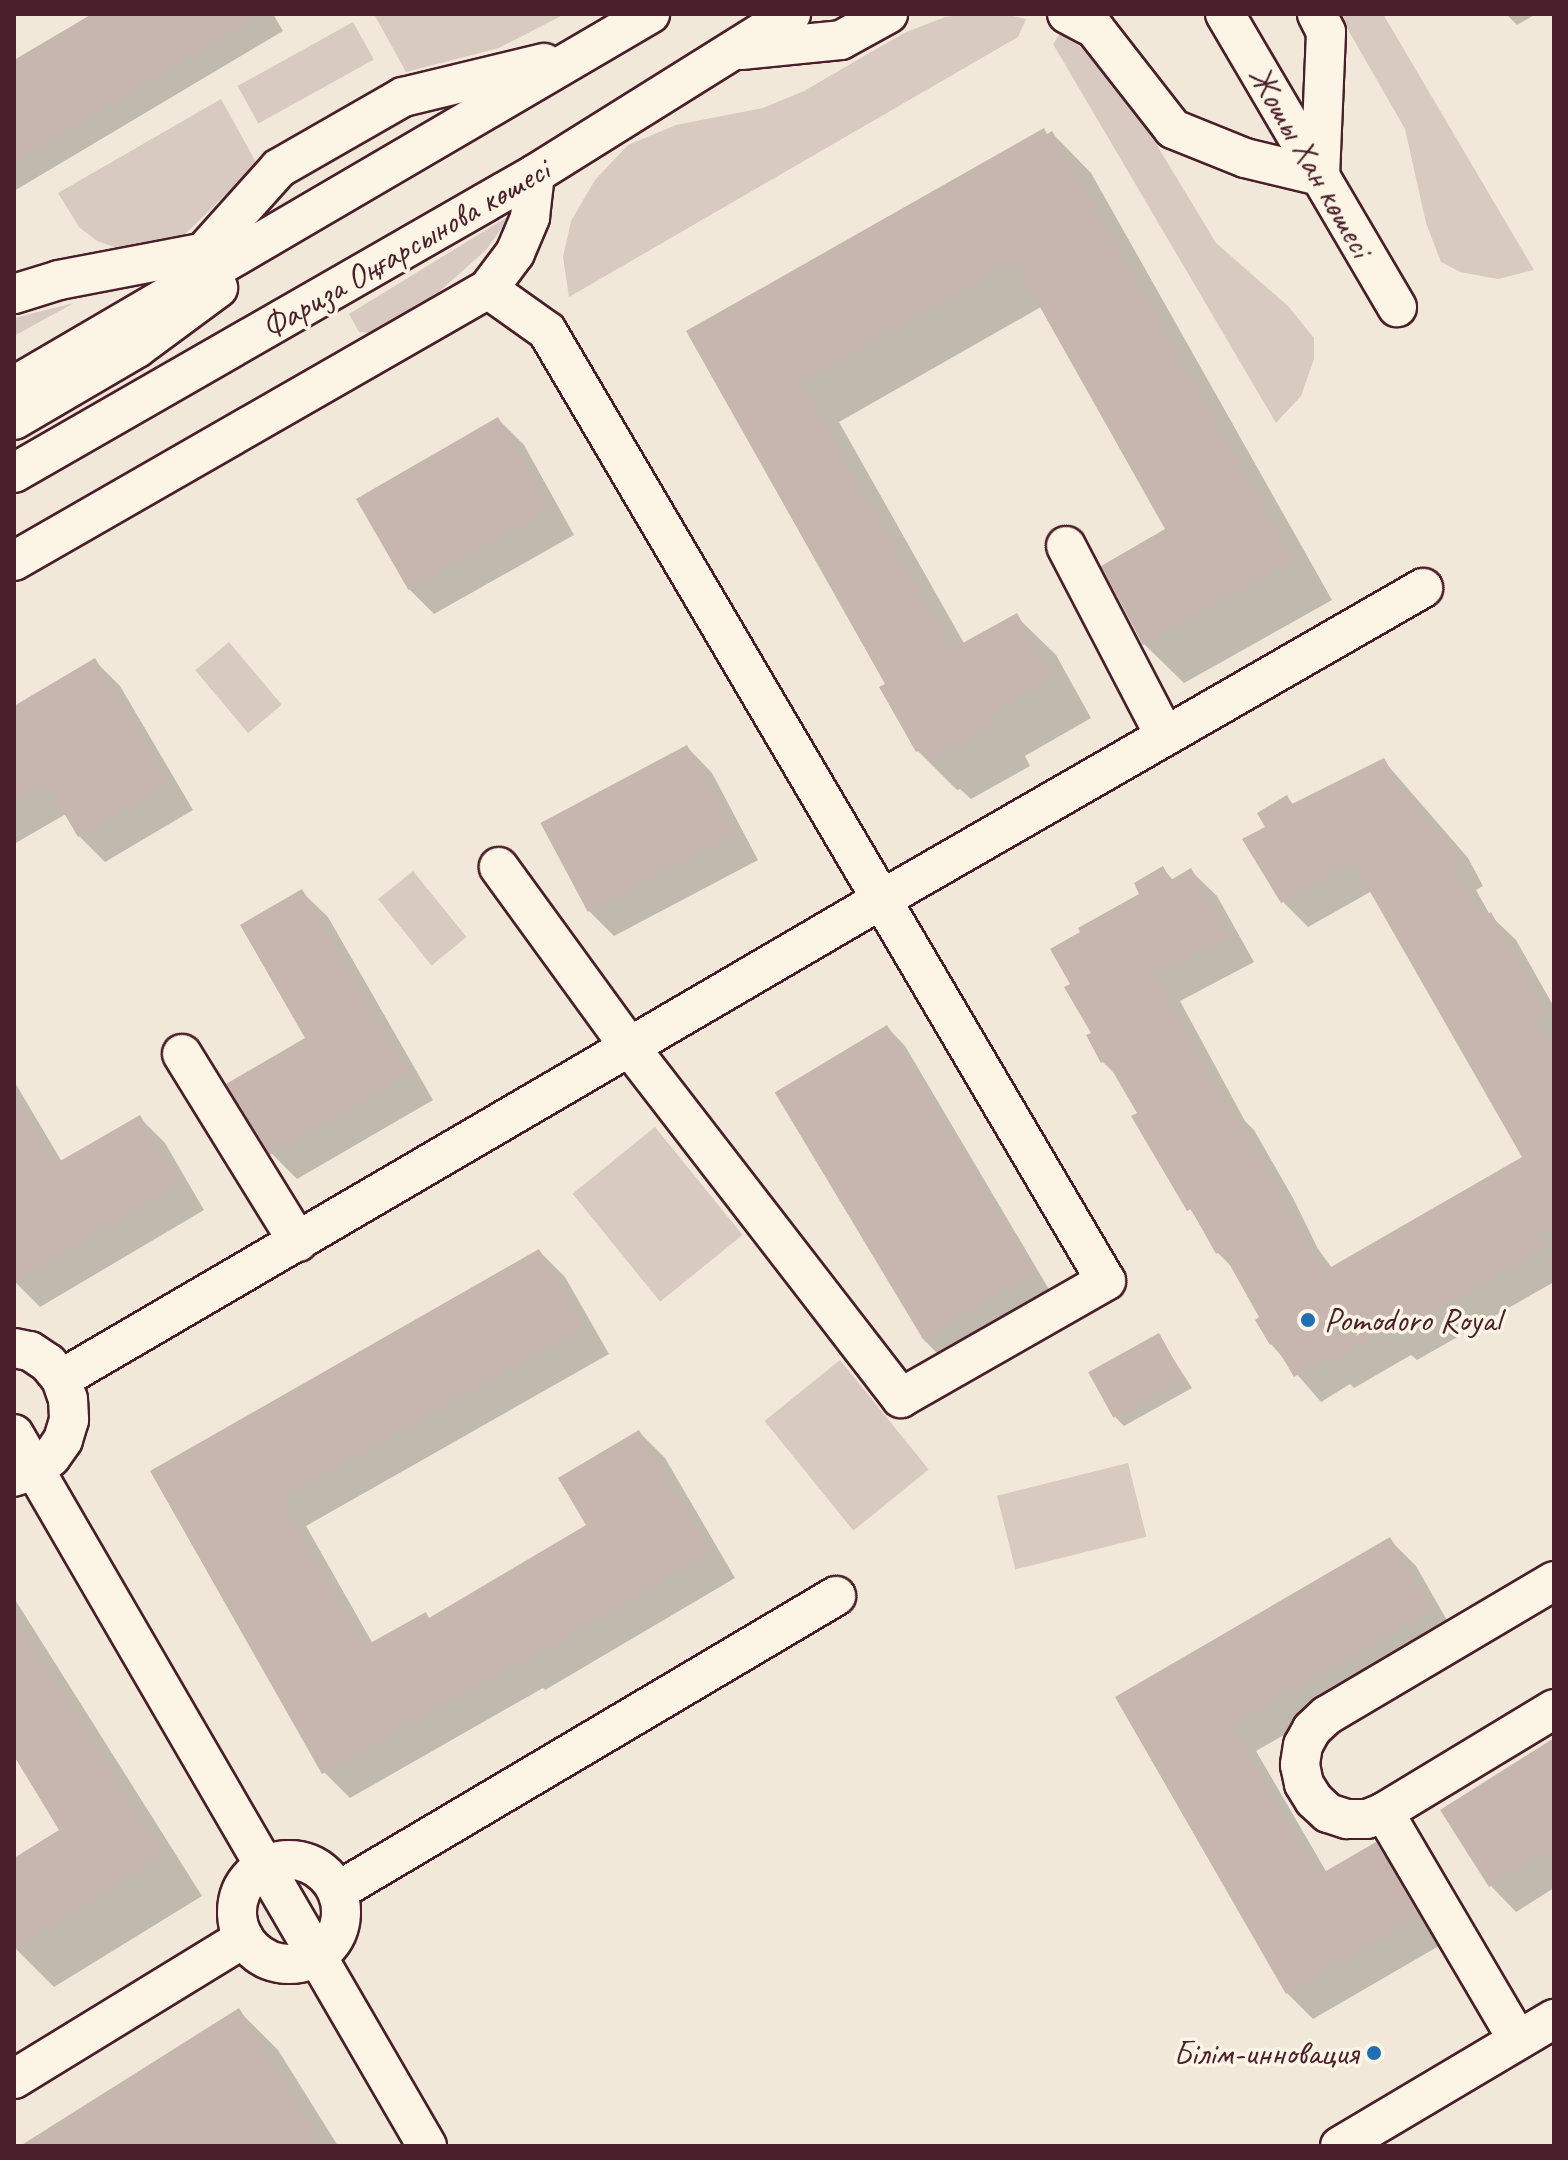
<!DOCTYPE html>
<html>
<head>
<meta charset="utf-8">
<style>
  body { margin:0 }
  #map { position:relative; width:1568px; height:2160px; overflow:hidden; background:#f1e8da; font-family:Caveat,sans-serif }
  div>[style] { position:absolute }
  .green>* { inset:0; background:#d8cac0; transform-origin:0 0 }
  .shadow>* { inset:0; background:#0003 }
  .building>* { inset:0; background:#c7b6af; transform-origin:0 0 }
  .roads { filter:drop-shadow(2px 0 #4a1f2b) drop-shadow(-2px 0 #4a1f2b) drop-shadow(0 2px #4a1f2b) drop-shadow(0 -2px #4a1f2b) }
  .minor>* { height:38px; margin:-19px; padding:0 19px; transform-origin:19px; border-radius:19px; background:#fcf5e5 }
  .minor>.ring { margin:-19px; padding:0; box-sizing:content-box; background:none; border:38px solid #fcf5e5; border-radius:50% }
  .dots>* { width:22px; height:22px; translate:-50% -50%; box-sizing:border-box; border:4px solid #fcf5e5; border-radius:50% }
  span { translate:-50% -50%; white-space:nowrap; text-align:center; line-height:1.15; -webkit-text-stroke:7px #fcf5e5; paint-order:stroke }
  .street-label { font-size:34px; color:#4a1f2b }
  .poi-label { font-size:34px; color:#4a1f2b }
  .left { translate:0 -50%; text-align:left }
  .right { translate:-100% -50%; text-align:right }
  .frame { position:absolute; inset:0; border:16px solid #4a1f2b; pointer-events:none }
</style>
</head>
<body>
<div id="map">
  <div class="green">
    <i style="clip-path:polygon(374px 14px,565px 14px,499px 48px,406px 72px)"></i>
    <i style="clip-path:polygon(967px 14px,1004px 14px,1026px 19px,1018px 37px,569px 297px,563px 257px,571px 221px,595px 180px,628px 145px,676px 125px,763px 108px,804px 91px,904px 33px,945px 17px)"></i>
    <i style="clip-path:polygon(1339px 14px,1383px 14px,1534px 270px,1498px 279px,1460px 272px,1441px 262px,1426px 223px,1405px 129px)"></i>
    <i style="left:353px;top:22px;width:43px;height:132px;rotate:61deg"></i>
    <i style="clip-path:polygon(1060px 34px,1089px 52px,1118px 81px,1216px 243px,1288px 306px,1314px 338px,1314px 359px,1301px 396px,1276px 423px,1053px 44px)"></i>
    <i style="clip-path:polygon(221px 99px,257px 164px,183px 236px,170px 247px,120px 249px,97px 241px,79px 227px,58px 193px)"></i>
    <i style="clip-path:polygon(512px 214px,486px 250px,432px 298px,372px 333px,359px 332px,349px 314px)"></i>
    <i style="clip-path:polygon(74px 303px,14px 336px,14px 318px)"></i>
    <i style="left:229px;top:642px;width:82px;height:44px;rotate:50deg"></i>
    <i style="left:413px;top:871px;width:85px;height:45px;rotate:51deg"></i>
    <i style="left:655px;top:1127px;width:139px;height:106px;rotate:51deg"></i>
    <i style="left:840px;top:1360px;width:141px;height:97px;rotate:51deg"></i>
    <i style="left:1128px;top:1463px;width:76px;height:135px;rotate:76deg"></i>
  </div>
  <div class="shadow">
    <i style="clip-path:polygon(96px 14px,273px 14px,283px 31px,14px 191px,14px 63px)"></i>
    <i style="clip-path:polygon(1506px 14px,1536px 14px,1517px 25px)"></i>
    <i style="clip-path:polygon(1052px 133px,1091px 173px,1332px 600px,1184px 683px,1144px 644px,1168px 530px,1041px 307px,839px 422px,965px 645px,1016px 616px,1056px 655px,1091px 718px,1025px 756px,1030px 766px,971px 799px,960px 789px,957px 790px,918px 751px,888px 684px,689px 331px)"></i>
    <i style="clip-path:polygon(498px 419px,524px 445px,574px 535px,434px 614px,408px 588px)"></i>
    <i style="clip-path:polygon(95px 661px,120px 686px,193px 810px,105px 862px,79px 836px,66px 814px,14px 844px,14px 708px)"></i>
    <i style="clip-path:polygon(687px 747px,712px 773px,758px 860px,614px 936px,588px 910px,542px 824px)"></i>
    <i style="clip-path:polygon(1384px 761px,1468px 858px,1483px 886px,1476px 890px,1490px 915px,1516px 940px,1554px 1007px,1554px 1282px,1417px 1360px,1411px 1355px,1354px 1388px,1350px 1384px,1321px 1402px,1271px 1344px,1262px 1318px,1234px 1269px,1218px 1253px,1148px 1142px,1139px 1114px,1118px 1077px,1103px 1062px,1073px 985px,1163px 869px,1174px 881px,1191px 871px,1217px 896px,1254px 962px,1180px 1001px,1245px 1121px,1254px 1130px,1293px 1198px,1318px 1249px,1332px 1268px,1525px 1158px,1372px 891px,1308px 927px,1283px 902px,1267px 827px,1286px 797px,1294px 805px)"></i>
    <i style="clip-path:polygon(302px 892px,328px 917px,433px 1100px,297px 1179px,272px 1154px,308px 1038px)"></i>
    <i style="clip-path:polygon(887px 1027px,905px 1046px,1050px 1291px,940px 1356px,922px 1338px)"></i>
    <i style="clip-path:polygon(14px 1081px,62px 1162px,139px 1117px,165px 1143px,204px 1210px,40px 1307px,14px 1281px)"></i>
    <i style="clip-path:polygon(539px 1251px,565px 1277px,609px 1354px,306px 1526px,373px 1644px,430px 1619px,588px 1525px,639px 1432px,665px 1458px,735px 1578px,545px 1690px,543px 1688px,350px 1798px,324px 1772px,153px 1471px)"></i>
    <i style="clip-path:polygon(1158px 1335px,1192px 1388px,1124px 1426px,1115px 1417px)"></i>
    <i style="clip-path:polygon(1390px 1540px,1416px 1566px,1456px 1636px,1256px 1751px,1327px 1873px,1376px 1845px,1402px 1870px,1444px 1943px,1313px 2019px,1287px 1993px,1117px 1698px)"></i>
    <i style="clip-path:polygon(14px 1598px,202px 1896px,54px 1987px,14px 1947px,14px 1860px,62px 1831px,14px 1753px)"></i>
    <i style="clip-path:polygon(1554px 1740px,1554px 1888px,1516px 1912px,1491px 1886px,1443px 1810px)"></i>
    <i style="clip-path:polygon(239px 2011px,278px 2050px,338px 2146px,24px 2146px)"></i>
  </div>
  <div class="building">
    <i style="clip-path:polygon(92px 14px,263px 14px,14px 162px,14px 60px)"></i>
    <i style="clip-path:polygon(1044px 128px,1047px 134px,1052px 131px,1294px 560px,1143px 645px,1101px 566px,1165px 529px,1014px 261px,801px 382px,952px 649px,1017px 613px,1053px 678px,987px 716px,992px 726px,930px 761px,923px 749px,916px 752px,879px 687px,885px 684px,686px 331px)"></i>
    <i style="left:498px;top:417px;width:105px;height:164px;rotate:60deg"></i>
    <i style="clip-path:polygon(95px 658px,169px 784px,78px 837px,47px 784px,14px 803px,14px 706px)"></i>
    <i style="left:687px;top:745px;width:101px;height:166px;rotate:62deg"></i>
    <i style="clip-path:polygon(1384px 758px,1404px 793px,1409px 790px,1434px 834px,1443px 830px,1459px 860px,1452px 864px,1482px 917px,1491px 912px,1548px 1014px,1536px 1020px,1554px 1053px,1554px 1225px,1539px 1234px,1547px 1247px,1390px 1336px,1386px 1329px,1327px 1363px,1324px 1359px,1294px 1377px,1274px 1343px,1270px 1345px,1255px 1320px,1259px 1317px,1222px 1251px,1216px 1254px,1191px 1209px,1187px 1211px,1131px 1116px,1137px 1113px,1106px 1060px,1101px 1063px,1086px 1035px,1091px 1033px,1064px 987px,1070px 984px,1050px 949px,1080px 932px,1078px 928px,1139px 894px,1134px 883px,1163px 866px,1171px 880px,1191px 868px,1230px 935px,1156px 975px,1225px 1104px,1229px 1102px,1268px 1171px,1298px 1233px,1302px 1231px,1324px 1271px,1522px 1157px,1353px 862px,1281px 903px,1242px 839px,1265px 827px,1257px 813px,1287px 795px,1292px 804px)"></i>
    <i style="clip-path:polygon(302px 889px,409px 1074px,270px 1155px,226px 1084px,305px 1038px,240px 925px)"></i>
    <i style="left:887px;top:1025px;width:288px;height:131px;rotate:59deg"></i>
    <i style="clip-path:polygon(14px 1095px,55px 1164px,140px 1115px,180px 1184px,14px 1282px)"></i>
    <i style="clip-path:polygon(539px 1249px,584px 1327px,281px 1499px,365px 1646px,426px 1612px,429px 1618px,586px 1525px,558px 1478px,639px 1430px,711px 1552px,517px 1666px,516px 1663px,322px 1774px,150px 1471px)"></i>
    <i style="left:1159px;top:1333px;width:52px;height:81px;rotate:61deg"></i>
    <i style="clip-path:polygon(1390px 1537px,1432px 1610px,1232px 1725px,1319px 1875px,1376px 1842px,1420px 1916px,1286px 1994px,1115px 1697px)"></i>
    <i style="clip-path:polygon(14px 1615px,164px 1856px,14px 1949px,14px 1858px,59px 1830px,14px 1756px)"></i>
    <i style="clip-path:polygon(1554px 1738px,1554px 1846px,1489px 1887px,1440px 1810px)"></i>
    <i style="clip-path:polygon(239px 2008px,323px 2146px,20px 2146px)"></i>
  </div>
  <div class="roads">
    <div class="minor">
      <i style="left:1067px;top:14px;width:32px;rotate:28deg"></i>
      <i style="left:1095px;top:29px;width:127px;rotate:52deg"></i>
      <i style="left:1173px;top:129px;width:78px;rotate:21.9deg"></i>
      <i style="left:1245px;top:158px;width:77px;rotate:13.5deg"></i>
      <i style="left:1320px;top:176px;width:144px;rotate:-87.6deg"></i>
      <i style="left:1326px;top:32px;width:20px;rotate:-117deg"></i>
      <i style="left:1225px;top:14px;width:340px;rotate:59.6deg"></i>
      <i style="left:741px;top:50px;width:100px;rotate:-5.7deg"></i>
      <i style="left:841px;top:40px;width:54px;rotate:-29deg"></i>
      <i style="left:184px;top:274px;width:142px;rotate:-48.1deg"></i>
      <i style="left:279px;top:168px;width:143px;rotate:-29.8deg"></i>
      <i style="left:403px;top:97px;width:145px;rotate:-13.6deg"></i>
      <i style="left:488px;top:289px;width:72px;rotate:35.4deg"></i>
      <i style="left:547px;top:331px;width:1102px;rotate:59.53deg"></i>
      <i style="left:1106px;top:1281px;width:236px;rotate:150.3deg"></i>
      <i style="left:901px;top:1398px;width:441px;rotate:-127.7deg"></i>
      <i style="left:631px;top:1049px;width:225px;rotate:-126deg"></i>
      <i style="left:14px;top:294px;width:47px;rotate:-17.3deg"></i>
      <i style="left:59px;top:280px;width:155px;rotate:-10.8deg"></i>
      <i style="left:14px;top:386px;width:737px;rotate:-30.32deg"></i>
      <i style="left:14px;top:420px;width:143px;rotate:-30.3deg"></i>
      <i style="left:137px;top:348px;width:101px;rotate:-36.5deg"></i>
      <i style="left:14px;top:473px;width:601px;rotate:-29.85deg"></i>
      <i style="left:535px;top:174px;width:302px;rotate:-32deg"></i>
      <i style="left:1066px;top:546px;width:214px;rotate:62.5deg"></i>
      <i style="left:14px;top:561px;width:546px;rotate:-29.85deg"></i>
      <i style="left:488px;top:289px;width:45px;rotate:-53.1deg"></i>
      <i style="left:515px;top:253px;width:39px;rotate:-67deg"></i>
      <i style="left:530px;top:217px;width:43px;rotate:-83.4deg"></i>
      <i style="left:182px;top:1054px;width:221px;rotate:58.3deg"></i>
      <i style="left:14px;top:1348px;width:16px;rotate:11deg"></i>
      <i style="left:30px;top:1351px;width:22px;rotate:34deg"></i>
      <i style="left:48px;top:1363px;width:21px;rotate:51deg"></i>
      <i style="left:61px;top:1379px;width:21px;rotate:71deg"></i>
      <i style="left:68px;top:1399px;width:21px;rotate:87deg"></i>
      <i style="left:69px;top:1420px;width:21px;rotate:107deg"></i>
      <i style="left:63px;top:1440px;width:21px;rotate:125deg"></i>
      <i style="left:51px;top:1457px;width:21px;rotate:141deg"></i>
      <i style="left:35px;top:1470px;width:22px;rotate:162deg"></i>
      <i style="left:61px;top:1379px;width:953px;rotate:-30.3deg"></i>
      <i style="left:884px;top:898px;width:622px;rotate:-29.9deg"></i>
      <i style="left:14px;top:1434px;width:823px;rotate:59.88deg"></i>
      <i style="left:1554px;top:1581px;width:264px;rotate:149.4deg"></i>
      <i style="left:1327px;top:1715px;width:21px;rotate:137deg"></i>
      <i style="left:1312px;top:1729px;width:18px;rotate:119deg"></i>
      <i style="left:1303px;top:1745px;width:20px;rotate:99deg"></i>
      <i style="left:1300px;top:1765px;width:19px;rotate:78deg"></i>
      <i style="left:1304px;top:1784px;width:19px;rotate:58deg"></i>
      <i style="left:1314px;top:1800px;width:19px;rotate:43deg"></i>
      <i style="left:1328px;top:1813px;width:20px;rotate:18deg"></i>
      <i style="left:1347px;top:1819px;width:20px"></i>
      <i style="left:1367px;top:1819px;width:18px;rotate:-22deg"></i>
      <i style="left:1384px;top:1812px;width:199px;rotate:-31.2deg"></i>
      <i style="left:1384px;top:1812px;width:264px;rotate:59.6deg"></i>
      <i class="ring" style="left:237px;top:1860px;width:66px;height:66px"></i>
      <i style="left:338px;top:1891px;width:579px;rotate:-30.64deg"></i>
      <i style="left:14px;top:2079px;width:270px;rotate:-31.5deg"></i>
      <i style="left:1340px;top:2146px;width:249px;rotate:-30.7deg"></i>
    </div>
  </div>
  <div class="dots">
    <i style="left:1308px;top:1320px;background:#1f6fb2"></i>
    <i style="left:1374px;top:2053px;background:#1f6fb2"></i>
  </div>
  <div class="street-label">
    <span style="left:1311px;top:161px;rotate:60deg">Жошы Хан көшесі</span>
    <span style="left:405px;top:248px;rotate:-30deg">Фариза Оңғарсынова көшесі</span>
  </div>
  <div class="poi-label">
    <span class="left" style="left:1324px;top:1320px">Pomodoro Royal</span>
    <span class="right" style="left:1358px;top:2053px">Білім-инновация</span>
  </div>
  <div class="frame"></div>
</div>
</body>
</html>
